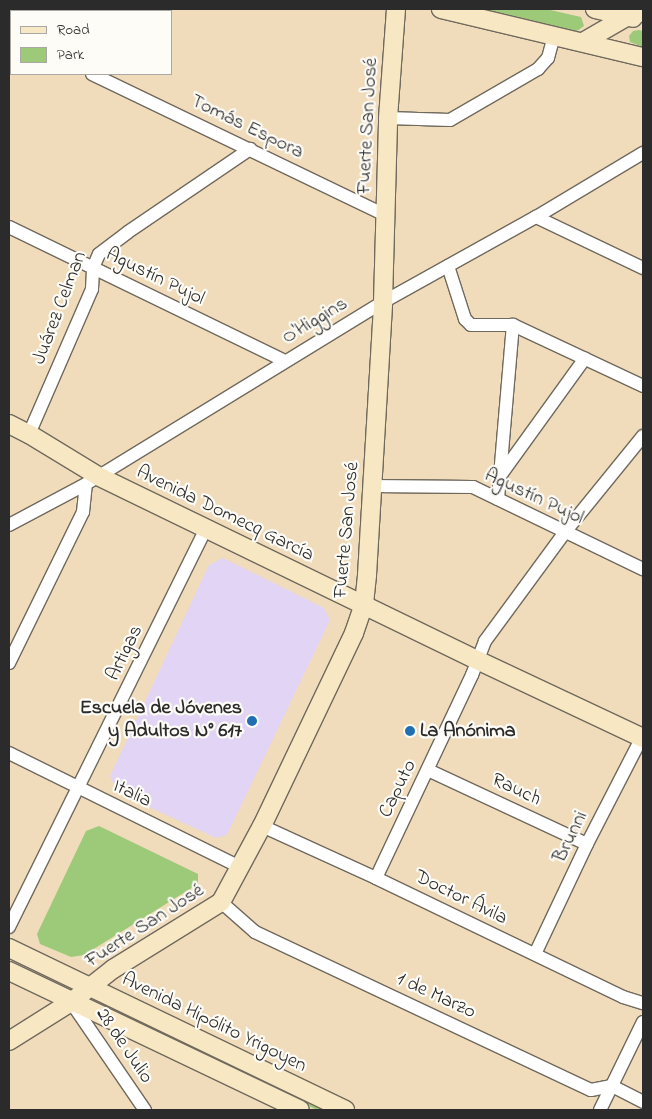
<!DOCTYPE html>
<html>
<head>
<meta charset="utf-8">
<style>
  body { margin:0 }
  #map { position:relative; width:652px; height:1119px; overflow:hidden; background:#f0dcbb; font-family:"Indie Flower",sans-serif }
  div>[style] { position:absolute }
  .built>* { inset:0; background:#e1d4f4 }
  .green>* { inset:0; background:#9cca79; transform-origin:0 0 }
  .roads { filter:drop-shadow(1px 0 #70695d) drop-shadow(-1px 0 #70695d) drop-shadow(0 1px #70695d) drop-shadow(0 -1px #70695d) }
  .street>* { height:12px; margin:-6px; padding:0 6px; transform-origin:6px; border-radius:6px; background:#fff }
  .secondary>* { height:18px; margin:-9px; padding:0 9px; transform-origin:9px; border-radius:9px; background:#f7e8c3 }
  .dots>* { width:14px; height:14px; translate:-50% -50%; box-sizing:border-box; border:2px solid #fdfcf7; border-radius:50% }
  span { translate:-50% -50%; white-space:nowrap; text-align:center; line-height:1.15; -webkit-text-stroke:4.5px #fdfcf7; paint-order:stroke }
  .street-label { font-size:20px; color:#2b2b2b }
  .poi-label { font-size:20px; color:#2b2b2b; font-weight:700 }
  .right { translate:-100% -50%; text-align:right }
  .left { translate:0 -50%; text-align:left }
  .frame { position:absolute; inset:0; border:10px solid #2b2b2b; pointer-events:none }
  .legend { position:absolute; left:10px; top:10px; width:162px; height:65px; box-sizing:border-box; background:#fdfcf7; border:1px solid #a9a8a5; margin:0; padding:6px 9px; list-style:none; font-size:15px; color:#2b2b2b }
  .legend li { display:flex; align-items:center; gap:10px; height:25px }
  .legend b { width:25px; border:1px solid #a9a8a5 }
</style>
</head>
<body>
<div id="map">
  <div class="built">
    <i style="clip-path:polygon(223px 558px,324px 608px,330px 620px,227px 835px,216px 838px,117px 792px,110px 776px,209px 565px)"></i>
  </div>
  <div class="green">
    <i style="clip-path:polygon(485px 9px,546px 9px,581px 17px,584px 26px,577px 31px)"></i>
    <i style="clip-path:polygon(639px 30px,643px 31px,643px 47px,630px 42px,629px 36px,633px 31px)"></i>
    <i style="clip-path:polygon(99px 826px,198px 874px,198px 884px,84px 955px,71px 957px,40px 944px,37px 934px,86px 831px)"></i>
    <i style="left:127px;top:1013px;width:224px;height:4px;rotate:26deg"></i>
  </div>
  <div class="roads">
    <div class="street">
      <i style="left:75px;top:11px;width:4px;rotate:-27deg"></i>
      <i style="left:9px;top:34px;width:2px;rotate:27deg"></i>
      <i style="left:9px;top:54px;width:3px;rotate:-45deg"></i>
      <i style="left:92px;top:74px;width:325px;rotate:25.7deg"></i>
      <i style="left:388px;top:118px;width:62px;rotate:1.8deg"></i>
      <i style="left:450px;top:120px;width:102px;rotate:-30.1deg"></i>
      <i style="left:538px;top:69px;width:15px;rotate:-48deg"></i>
      <i style="left:548px;top:58px;width:23px;rotate:-75deg"></i>
      <i style="left:536px;top:217px;width:119px;rotate:25.5deg"></i>
      <i style="left:9px;top:227px;width:307px;rotate:25.9deg"></i>
      <i style="left:448px;top:266px;width:56px;rotate:72.2deg"></i>
      <i style="left:465px;top:319px;width:8px;rotate:45deg"></i>
      <i style="left:471px;top:325px;width:42px"></i>
      <i style="left:513px;top:325px;width:144px;rotate:25.1deg"></i>
      <i style="left:29px;top:434px;width:158px;rotate:-66.5deg"></i>
      <i style="left:92px;top:289px;width:21px;rotate:-87deg"></i>
      <i style="left:93px;top:268px;width:15px;rotate:-67deg"></i>
      <i style="left:99px;top:254px;width:36px;rotate:-37deg"></i>
      <i style="left:128px;top:232px;width:148px;rotate:-34.2deg"></i>
      <i style="left:500px;top:476px;width:145px;rotate:-54.2deg"></i>
      <i style="left:372px;top:486px;width:101px;rotate:0.6deg"></i>
      <i style="left:473px;top:487px;width:189px;rotate:25.8deg"></i>
      <i style="left:498px;top:499px;width:175px;rotate:-85.1deg"></i>
      <i style="left:9px;top:525px;width:87px;rotate:-28deg"></i>
      <i style="left:86px;top:484px;width:348px;rotate:-31.5deg"></i>
      <i style="left:383px;top:302px;width:175px;rotate:-29.1deg"></i>
      <i style="left:536px;top:217px;width:125px;rotate:-30.9deg"></i>
      <i style="left:9px;top:663px;width:168px;rotate:-63.9deg"></i>
      <i style="left:83px;top:512px;width:28px;rotate:-84deg"></i>
      <i style="left:9px;top:753px;width:258px;rotate:26.3deg"></i>
      <i style="left:428px;top:770px;width:175px;rotate:25deg"></i>
      <i style="left:262px;top:826px;width:125px;rotate:24.5deg"></i>
      <i style="left:376px;top:878px;width:274px;rotate:25.7deg"></i>
      <i style="left:623px;top:997px;width:21px;rotate:17deg"></i>
      <i style="left:376px;top:878px;width:225px;rotate:-64.7deg"></i>
      <i style="left:472px;top:675px;width:36px;rotate:-69deg"></i>
      <i style="left:485px;top:641px;width:135px;rotate:-53.7deg"></i>
      <i style="left:565px;top:532px;width:124px;rotate:-50.9deg"></i>
      <i style="left:221px;top:902px;width:45px;rotate:41.4deg"></i>
      <i style="left:255px;top:932px;width:371px;rotate:25.2deg"></i>
      <i style="left:591px;top:1090px;width:21px;rotate:-11deg"></i>
      <i style="left:612px;top:1086px;width:35px;rotate:27deg"></i>
      <i style="left:9px;top:927px;width:444px;rotate:-63.7deg"></i>
      <i style="left:535px;top:954px;width:122px;rotate:-64.7deg"></i>
      <i style="left:587px;top:844px;width:120px;rotate:-62.8deg"></i>
      <i style="left:71px;top:1002px;width:131px;rotate:55.6deg"></i>
      <i style="left:600px;top:1110px;width:98px;rotate:-64deg"></i>
    </div>
    <div class="secondary">
      <i style="left:441px;top:9px;width:208px;rotate:13.4deg"></i>
      <i style="left:595px;top:9px;width:39px;rotate:13deg"></i>
      <i style="left:583px;top:42px;width:52px;rotate:-30deg"></i>
      <i style="left:628px;top:16px;width:16px;rotate:-15deg"></i>
      <i style="left:9px;top:424px;width:22px;rotate:27deg"></i>
      <i style="left:29px;top:434px;width:81px;rotate:31.3deg"></i>
      <i style="left:98px;top:476px;width:421px;rotate:25.9deg"></i>
      <i style="left:477px;top:660px;width:183px;rotate:25.2deg"></i>
      <i style="left:9px;top:948px;width:373px;rotate:25.7deg"></i>
      <i style="left:9px;top:971px;width:322px;rotate:25.5deg"></i>
      <i style="left:9px;top:1041px;width:73px;rotate:-32.2deg"></i>
      <i style="left:71px;top:1002px;width:53px;rotate:-38.2deg"></i>
      <i style="left:113px;top:969px;width:127px;rotate:-31.8deg"></i>
      <i style="left:221px;top:902px;width:86px;rotate:-61.7deg"></i>
      <i style="left:262px;top:826px;width:214px;rotate:-64.5deg"></i>
      <i style="left:354px;top:633px;width:31px;rotate:-71deg"></i>
      <i style="left:364px;top:604px;width:29px;rotate:-84deg"></i>
      <i style="left:367px;top:575px;width:273px;rotate:-86.6deg"></i>
      <i style="left:383px;top:302px;width:184px;rotate:-88.4deg"></i>
      <i style="left:388px;top:118px;width:109px;rotate:-85.8deg"></i>
    </div>
  </div>
  <div class="dots">
    <i style="left:252px;top:721px;background:#1f6fb2"></i>
    <i style="left:410px;top:731px;background:#1f6fb2"></i>
  </div>
  <div class="street-label">
    <span style="left:368px;top:126px;rotate:-87deg">Fuerte San José</span>
    <span style="left:247px;top:127px;rotate:26deg">Tomás Espora</span>
    <span style="left:155px;top:277px;rotate:26deg">Agustín Pujol</span>
    <span style="left:60px;top:308px;rotate:-69deg">Juárez Celman</span>
    <span style="left:315px;top:321px;rotate:-31deg">O'Higgins</span>
    <span style="left:534px;top:497px;rotate:25deg">Agustín Pujol</span>
    <span style="left:225px;top:514px;rotate:26deg">Avenida Domecq García</span>
    <span style="left:347px;top:530px;rotate:-85deg">Fuerte San José</span>
    <span style="left:125px;top:653px;rotate:-64deg">Artigas</span>
    <span style="left:398px;top:789px;rotate:-64deg">Caputo</span>
    <span style="left:516px;top:790px;rotate:25deg">Rauch</span>
    <span style="left:132px;top:794px;rotate:26deg">Italia</span>
    <span style="left:571px;top:837px;rotate:-64deg">Brunni</span>
    <span style="left:461px;top:898px;rotate:26deg">Doctor Ávila</span>
    <span style="left:145px;top:926px;rotate:-33deg">Fuerte San José</span>
    <span style="left:436px;top:996px;rotate:25deg">1 de Marzo</span>
    <span style="left:214px;top:1023px;rotate:26deg">Avenida Hipólito Yrigoyen</span>
    <span style="left:124px;top:1046px;rotate:56deg">28 de Julio</span>
  </div>
  <div class="poi-label">
    <span class="right" style="left:242px;top:720px">Escuela de Jóvenes<br>y Adultos N° 617</span>
    <span class="left" style="left:420px;top:731px">La Anónima</span>
  </div>
  <div class="frame"></div>
  <ul class="legend">
  <li><b style="height:6px;background:#f7e8c3"></b>Road</li>
  <li><b style="height:14px;background:#9cca79"></b>Park</li>
  </ul>
</div>
</body>
</html>
